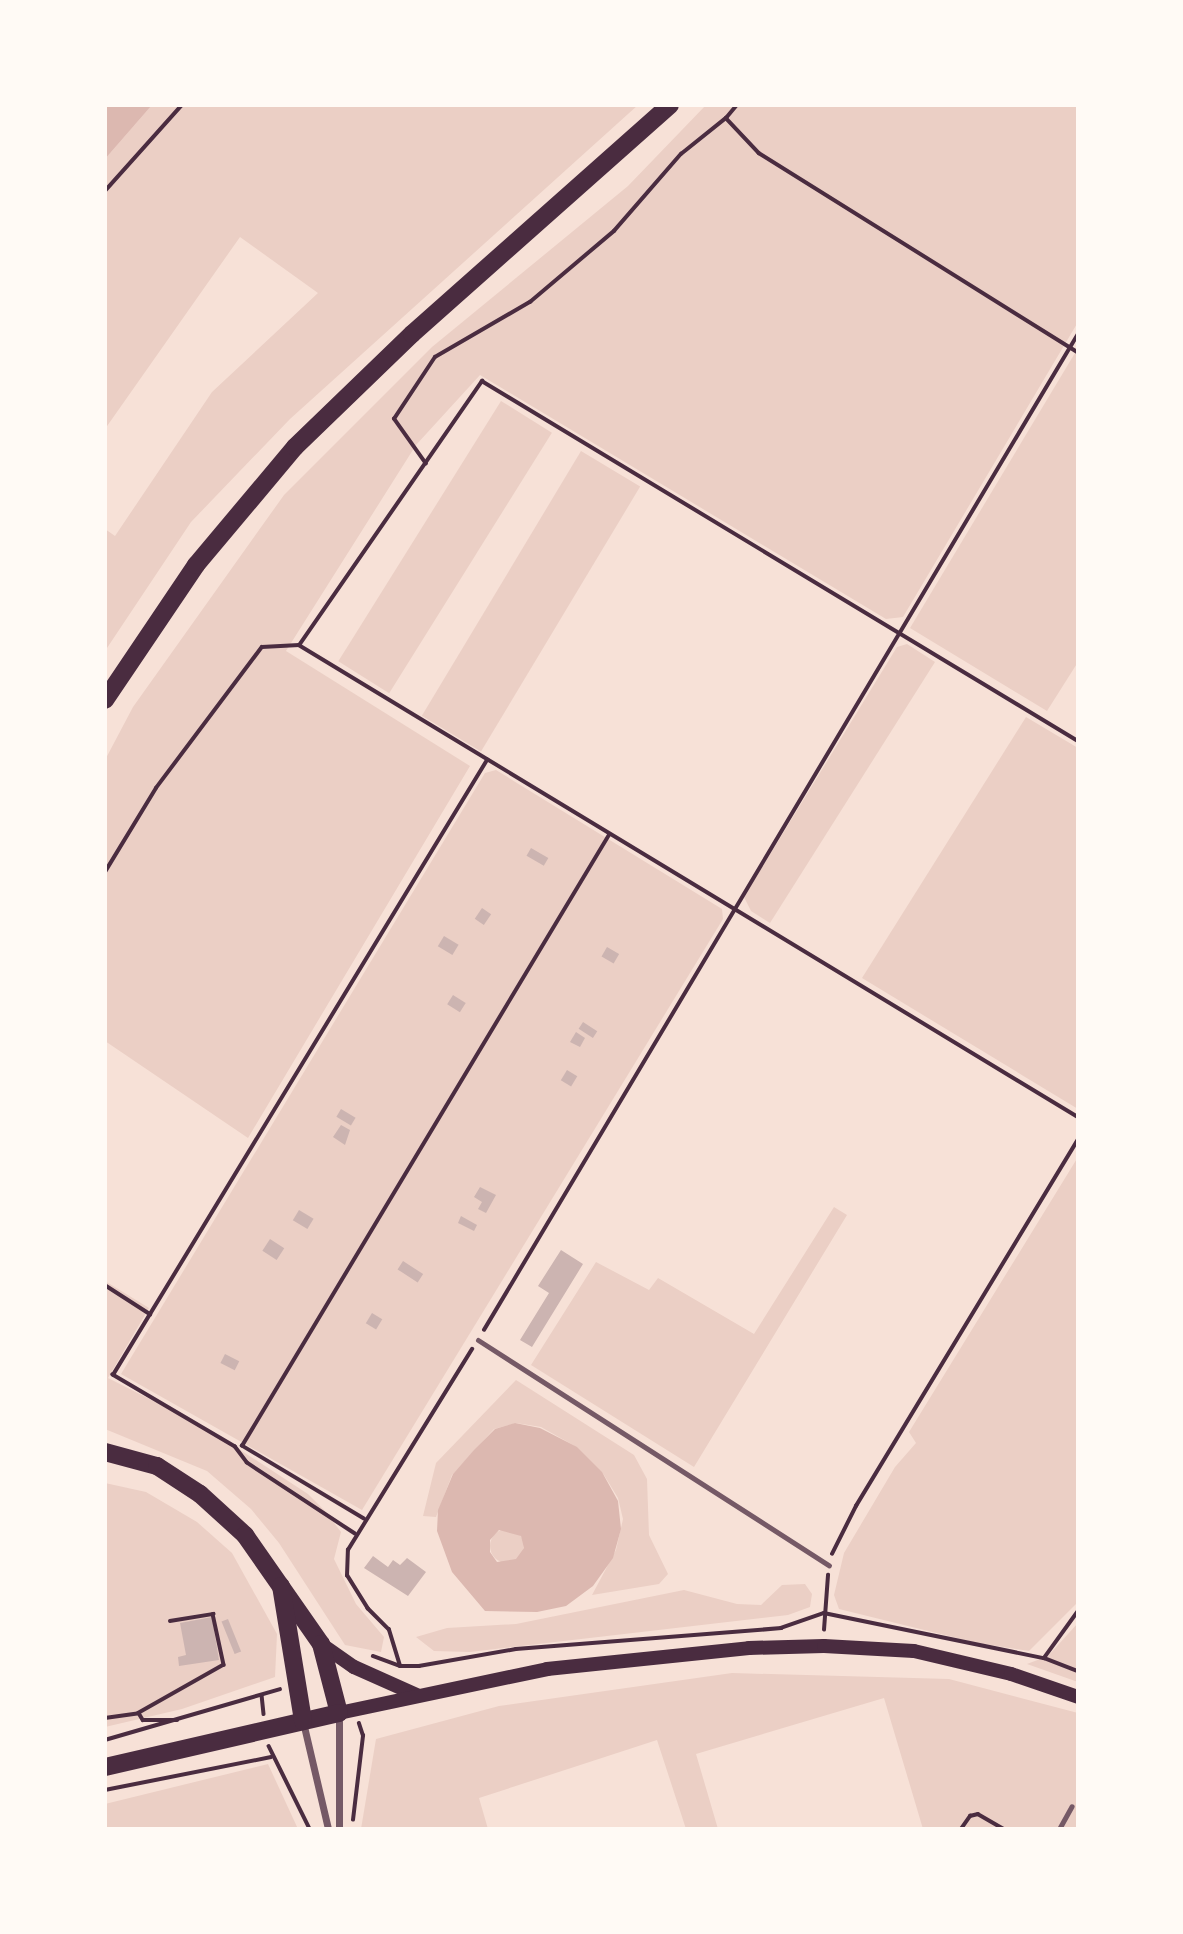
<!DOCTYPE html>
<html>
<head>
<meta charset="utf-8">
<style>
  body { margin:0 }
  #map { position:relative; width:1183px; height:1934px; overflow:hidden; background:#f7e1d7; font-family:"Source Sans 3",sans-serif }
  div>[style] { position:absolute }
  .green>* { inset:0; background:#ebcfc5; transform-origin:0 0 }
  .round { border-radius:50% }
  .water>* { inset:0; background:#dcb8b0 }
  .building>* { inset:0; background:#ccb4b1; transform-origin:0 0 }
  .path>* { height:3.5px; margin:-1.75px; padding:0 1.75px; transform-origin:1.75px; border-radius:1.75px; background:#4a2c40 }
  .service>* { height:5px; margin:-2.5px; padding:0 2.5px; transform-origin:2.5px; border-radius:2.5px; background:#755966 }
  .minor>* { height:7px; margin:-3.5px; padding:0 3.5px; transform-origin:3.5px; border-radius:3.5px; background:#755966 }
  .secondary>* { height:14px; margin:-7px; padding:0 7px; transform-origin:7px; border-radius:7px; background:#4a2c40 }
  .primary>* { height:18px; margin:-9px; padding:0 9px; transform-origin:9px; border-radius:9px; background:#4a2c40 }
  span { translate:-50% -50%; white-space:nowrap; text-align:center; line-height:1.15; -webkit-text-stroke:6px #fffaf5; paint-order:stroke }
  .frame { position:absolute; inset:0; border:107px solid #fffaf5; pointer-events:none }
</style>
</head>
<body>
<div id="map">
  <div class="green">
    <i style="clip-path:polygon(152px 105px,638px 105px,290px 419px,191px 522px,105px 651px,105px 529px,115px 536px,212px 392px,318px 293px,240px 237px,105px 429px,105px 159px)"></i>
    <i style="clip-path:polygon(706px 105px,1078px 105px,1078px 322px,903px 617px,886px 619px,480px 375px,416px 445px,286px 651px,470px 766px,248px 1138px,105px 1041px,105px 760px,133px 707px,284px 495px,432px 347px,628px 186px)"></i>
    <i style="clip-path:polygon(1078px 348px,1078px 662px,1047px 711px,910px 628px)"></i>
    <i style="left:501px;top:401px;width:60px;height:307px;rotate:32deg"></i>
    <i style="left:581px;top:451px;width:69px;height:309px;rotate:31deg"></i>
    <i style="clip-path:polygon(907px 644px,935px 662px,770px 923px,751px 911px,744px 897px,897px 647px)"></i>
    <i style="clip-path:polygon(1026px 717px,1078px 748px,1078px 1109px,862px 978px)"></i>
    <i style="clip-path:polygon(496px 770px,722px 909px,723px 919px,362px 1510px,121px 1374px,485px 773px)"></i>
    <i style="clip-path:polygon(1078px 1157px,1078px 1602px,1029px 1651px,977px 1643px,839px 1609px,834px 1595px,844px 1553px,895px 1467px,916px 1443px,909px 1432px)"></i>
    <i style="clip-path:polygon(834px 1207px,847px 1215px,694px 1467px,531px 1365px,596px 1262px,649px 1290px,658px 1278px,754px 1334px)"></i>
    <i style="clip-path:polygon(105px 1281px,149px 1308px,108px 1378px,205px 1427px,308px 1494px,325px 1511px,341px 1532px,334px 1559px,356px 1604px,384px 1637px,381px 1652px,345px 1645px,279px 1543px,251px 1509px,207px 1471px,105px 1429px)"></i>
    <i style="clip-path:polygon(516px 1380px,634px 1455px,647px 1479px,649px 1535px,668px 1574px,659px 1584px,592px 1595px,616px 1550px,623px 1519px,618px 1498px,604px 1475px,573px 1445px,541px 1427px,516px 1423px,494px 1429px,452px 1475px,436px 1517px,423px 1516px,436px 1463px)"></i>
    <i style="clip-path:polygon(105px 1483px,146px 1492px,197px 1522px,232px 1553px,277px 1634px,275px 1677px,182px 1709px,105px 1727px)"></i>
    <i class="round" style="left:490px;top:1529px;width:34px;height:34px"></i>
    <i style="clip-path:polygon(805px 1584px,812px 1594px,810px 1607px,788px 1615px,470px 1652px,434px 1651px,416px 1637px,447px 1628px,516px 1624px,684px 1590px,737px 1604px,761px 1605px,782px 1585px)"></i>
    <i style="clip-path:polygon(1078px 1623px,1078px 1682px,1027px 1664px,1048px 1656px)"></i>
    <i style="clip-path:polygon(732px 1673px,949px 1679px,1078px 1713px,1078px 1829px,923px 1829px,884px 1698px,696px 1754px,718px 1829px,686px 1829px,657px 1740px,479px 1798px,488px 1829px,361px 1829px,376px 1739px,499px 1706px)"></i>
    <i style="clip-path:polygon(268px 1764px,298px 1829px,105px 1829px,105px 1804px)"></i>
  </div>
  <div class="water">
    <i style="clip-path:polygon(105px 105px,152px 105px,105px 159px)"></i>
    <i style="clip-path:polygon(evenodd,515px 1423px,540px 1428px,577px 1447px,602px 1472px,618px 1501px,621px 1529px,613px 1558px,593px 1586px,566px 1606px,537px 1612px,485px 1611px,452px 1572px,437px 1531px,438px 1510px,453px 1474px,474px 1450px,495px 1429px,515px 1423px,499px 1530px,521px 1536px,524px 1548px,516px 1559px,497px 1562px,490px 1552px,490px 1540px,499px 1530px)"></i>
  </div>
  <div class="building">
    <i style="left:531px;top:848px;width:20px;height:9px;rotate:30deg"></i>
    <i style="left:482px;top:908px;width:11px;height:13px;rotate:34deg"></i>
    <i style="left:444px;top:936px;width:17px;height:12px;rotate:31deg"></i>
    <i style="left:607px;top:947px;width:14px;height:11px;rotate:30deg"></i>
    <i style="left:453px;top:995px;width:15px;height:11px;rotate:32deg"></i>
    <i style="left:583px;top:1022px;width:17px;height:8px;rotate:33deg"></i>
    <i style="clip-path:polygon(576px 1032px,585px 1038px,580px 1047px,570px 1042px)"></i>
    <i style="left:567px;top:1070px;width:12px;height:12px;rotate:31deg"></i>
    <i style="left:341px;top:1109px;width:17px;height:9px;rotate:31deg"></i>
    <i style="clip-path:polygon(341px 1125px,350px 1130px,345px 1145px,333px 1137px)"></i>
    <i style="clip-path:polygon(480px 1187px,496px 1195px,486px 1213px,478px 1209px,482px 1202px,474px 1197px)"></i>
    <i style="left:299px;top:1210px;width:17px;height:12px;rotate:31deg"></i>
    <i style="clip-path:polygon(461px 1216px,477px 1225px,474px 1231px,458px 1223px)"></i>
    <i style="left:270px;top:1239px;width:17px;height:14px;rotate:33deg"></i>
    <i style="clip-path:polygon(561px 1250px,583px 1264px,532px 1347px,520px 1340px,549px 1293px,538px 1286px)"></i>
    <i style="left:403px;top:1261px;width:24px;height:10px;rotate:33deg"></i>
    <i style="left:372px;top:1313px;width:12px;height:12px;rotate:31deg"></i>
    <i style="left:225px;top:1354px;width:16px;height:10px;rotate:27deg"></i>
    <i style="clip-path:polygon(373px 1556px,388px 1567px,393px 1560px,400px 1565px,407px 1558px,426px 1572px,408px 1596px,364px 1568px)"></i>
    <i style="clip-path:polygon(212px 1617px,219px 1660px,179px 1666px,178px 1657px,186px 1655px,180px 1623px)"></i>
    <i style="left:228px;top:1619px;width:35px;height:7px;rotate:68deg"></i>
  </div>
  <div class="path">
    <i style="left:726px;top:118px;width:17px;rotate:-50deg"></i>
    <i style="left:105px;top:191px;width:115px;rotate:-48.2deg"></i>
    <i style="left:426px;top:464px;width:55px;rotate:-125.4deg"></i>
    <i style="left:394px;top:419px;width:74px;rotate:-56.5deg"></i>
    <i style="left:435px;top:357px;width:110px;rotate:-30.1deg"></i>
    <i style="left:530px;top:302px;width:110px;rotate:-40.2deg"></i>
    <i style="left:614px;top:231px;width:102px;rotate:-49deg"></i>
    <i style="left:681px;top:154px;width:58px;rotate:-38.7deg"></i>
    <i style="left:726px;top:118px;width:48px;rotate:46.7deg"></i>
    <i style="left:759px;top:153px;width:376px;rotate:32deg"></i>
    <i style="left:300px;top:644px;width:320px;rotate:-55.3deg"></i>
    <i style="left:482px;top:381px;width:696px;rotate:31.13deg"></i>
    <i style="left:105px;top:872px;width:98px;rotate:-58.7deg"></i>
    <i style="left:156px;top:788px;width:176px;rotate:-53.1deg"></i>
    <i style="left:262px;top:647px;width:37px;rotate:-3deg"></i>
    <i style="left:299px;top:645px;width:911px;rotate:31.21deg"></i>
    <i style="left:105px;top:1285px;width:54px;rotate:32.8deg"></i>
    <i style="left:484px;top:1330px;width:1160px;rotate:-59.19deg"></i>
    <i style="left:364px;top:1519px;width:142px;rotate:-149.1deg"></i>
    <i style="left:242px;top:1446px;width:713px;rotate:-59.01deg"></i>
    <i style="left:355px;top:1534px;width:129px;rotate:-146.7deg"></i>
    <i style="left:247px;top:1463px;width:20px;rotate:-127deg"></i>
    <i style="left:235px;top:1447px;width:142px;rotate:-149.5deg"></i>
    <i style="left:113px;top:1375px;width:720px;rotate:-58.69deg"></i>
    <i style="left:832px;top:1554px;width:54px;rotate:-63.4deg"></i>
    <i style="left:856px;top:1506px;width:428px;rotate:-58.8deg"></i>
    <i style="left:170px;top:1621px;width:44px;rotate:-9.2deg"></i>
    <i style="left:213px;top:1614px;width:52px;rotate:77.8deg"></i>
    <i style="left:224px;top:1665px;width:98px;rotate:150.5deg"></i>
    <i style="left:139px;top:1713px;width:8px;rotate:60deg"></i>
    <i style="left:143px;top:1720px;width:34px"></i>
    <i style="left:824px;top:1630px;width:55px;rotate:-85.8deg"></i>
    <i style="left:373px;top:1656px;width:29px;rotate:20deg"></i>
    <i style="left:400px;top:1666px;width:19px"></i>
    <i style="left:419px;top:1666px;width:98px;rotate:-9.9deg"></i>
    <i style="left:516px;top:1649px;width:266px;rotate:-4.5deg"></i>
    <i style="left:781px;top:1628px;width:46px;rotate:-19.2deg"></i>
    <i style="left:824px;top:1613px;width:225px;rotate:11.6deg"></i>
    <i style="left:1044px;top:1658px;width:36px;rotate:21deg"></i>
    <i style="left:1044px;top:1658px;width:58px;rotate:-54.1deg"></i>
    <i style="left:400px;top:1666px;width:38px;rotate:-107deg"></i>
    <i style="left:389px;top:1630px;width:30px;rotate:-135deg"></i>
    <i style="left:368px;top:1609px;width:39px;rotate:-122deg"></i>
    <i style="left:347px;top:1576px;width:26px;rotate:-88deg"></i>
    <i style="left:348px;top:1550px;width:236px;rotate:-58.3deg"></i>
    <i style="left:262px;top:1695px;width:19px;rotate:84deg"></i>
    <i style="left:105px;top:1718px;width:34px;rotate:-8deg"></i>
    <i style="left:105px;top:1740px;width:182px;rotate:-16.2deg"></i>
    <i style="left:269px;top:1746px;width:93px;rotate:63.7deg"></i>
    <i style="left:105px;top:1790px;width:169px;rotate:-11.2deg"></i>
    <i style="left:353px;top:1820px;width:85px;rotate:-83.2deg"></i>
    <i style="left:363px;top:1736px;width:13px;rotate:-108deg"></i>
    <i style="left:961px;top:1829px;width:16px;rotate:-55deg"></i>
    <i style="left:970px;top:1816px;width:8px;rotate:-14deg"></i>
    <i style="left:978px;top:1814px;width:30px;rotate:30deg"></i>
    <i style="left:985px;top:1829px;width:11px"></i>
  </div>
  <div class="service">
    <i style="left:478px;top:1340px;width:417px;rotate:32.7deg"></i>
    <i style="left:1059px;top:1829px;width:26px;rotate:-61deg"></i>
  </div>
  <div class="minor">
    <i style="left:339px;top:1714px;width:115px;rotate:90deg"></i>
    <i style="left:303px;top:1722px;width:110px;rotate:76.8deg"></i>
  </div>
  <div class="secondary">
    <i style="left:321px;top:1644px;width:40px;rotate:34.9deg"></i>
    <i style="left:354px;top:1667px;width:69px;rotate:24deg"></i>
    <i style="left:339px;top:1713px;width:213px;rotate:-11.9deg"></i>
    <i style="left:547px;top:1669px;width:203px;rotate:-5.9deg"></i>
    <i style="left:749px;top:1648px;width:75px;rotate:-1.5deg"></i>
    <i style="left:824px;top:1646px;width:90px;rotate:3.2deg"></i>
    <i style="left:914px;top:1651px;width:100px;rotate:13.3deg"></i>
    <i style="left:1011px;top:1674px;width:71px;rotate:18.9deg"></i>
  </div>
  <div class="primary">
    <i style="left:105px;top:700px;width:163px;rotate:-56deg"></i>
    <i style="left:196px;top:565px;width:154px;rotate:-50deg"></i>
    <i style="left:295px;top:447px;width:163px;rotate:-44deg"></i>
    <i style="left:412px;top:334px;width:345px;rotate:-41.6deg"></i>
    <i style="left:105px;top:1452px;width:54px;rotate:15.1deg"></i>
    <i style="left:157px;top:1466px;width:51px;rotate:33.1deg"></i>
    <i style="left:200px;top:1494px;width:61px;rotate:42.3deg"></i>
    <i style="left:245px;top:1535px;width:133px;rotate:55.1deg"></i>
    <i style="left:321px;top:1644px;width:71px;rotate:75.4deg"></i>
    <i style="left:339px;top:1713px;width:240px;rotate:167deg"></i>
    <i style="left:281px;top:1586px;width:137px;rotate:80.7deg"></i>
  </div>
  <div class="frame"></div>
</div>
</body>
</html>
